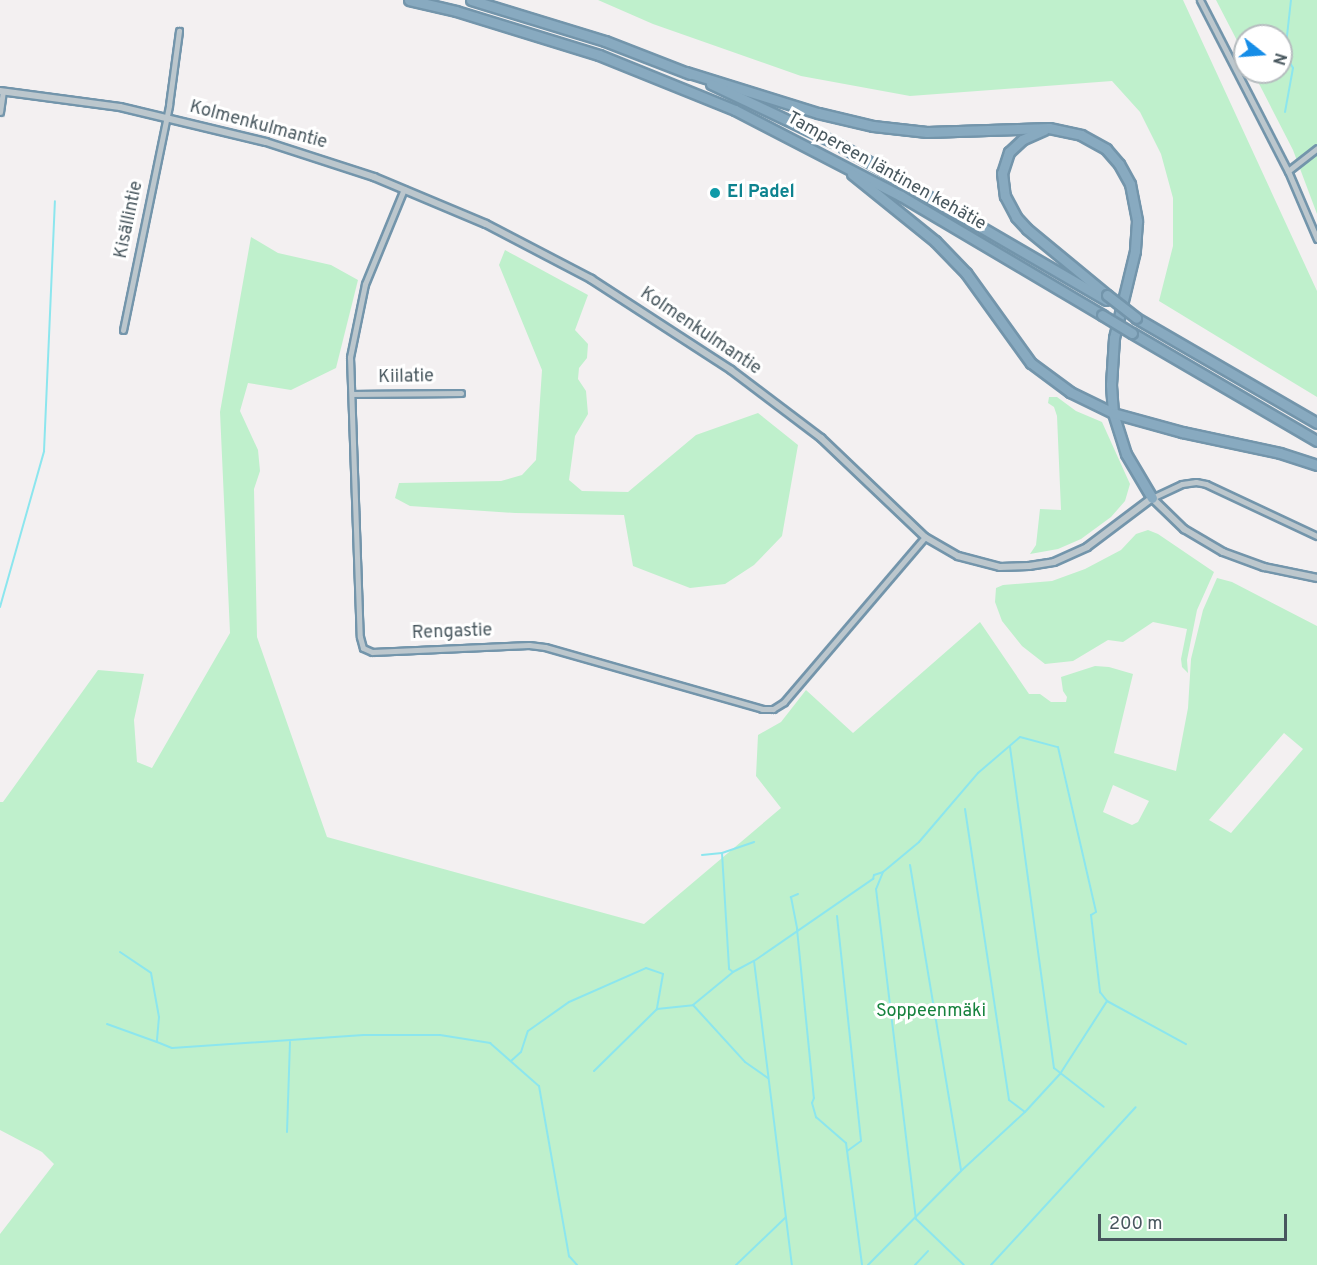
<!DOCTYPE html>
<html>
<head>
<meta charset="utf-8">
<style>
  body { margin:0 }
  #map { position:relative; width:1317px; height:1265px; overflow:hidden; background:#f3f0f1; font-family:Overpass,sans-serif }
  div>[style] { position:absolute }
  .green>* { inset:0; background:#bff0cc }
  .stream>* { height:2px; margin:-1px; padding:0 1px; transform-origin:1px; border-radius:1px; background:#8ce6ee }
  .roads { filter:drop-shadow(2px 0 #7395ab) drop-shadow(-2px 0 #7395ab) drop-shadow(0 2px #7395ab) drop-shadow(0 -2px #7395ab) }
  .minor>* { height:5px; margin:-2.5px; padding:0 2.5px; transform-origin:2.5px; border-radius:2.5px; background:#bcc7cd }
  .tertiary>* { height:6px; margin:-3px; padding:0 3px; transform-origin:3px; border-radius:3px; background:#bcc7cd }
  .motorway>* { height:9px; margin:-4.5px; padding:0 4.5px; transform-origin:4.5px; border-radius:4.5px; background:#88aac0 }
  .bridges { filter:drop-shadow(2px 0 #7395ab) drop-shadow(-2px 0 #7395ab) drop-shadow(0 2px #7395ab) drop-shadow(0 -2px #7395ab) }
  .motorway-bridge>* { height:9px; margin:-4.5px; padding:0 4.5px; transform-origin:4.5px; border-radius:4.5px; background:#88aac0 }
  .dots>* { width:16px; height:16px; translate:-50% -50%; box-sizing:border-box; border:3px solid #fff; border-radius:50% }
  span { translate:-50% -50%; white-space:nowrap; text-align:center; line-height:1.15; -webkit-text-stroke:6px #fff; paint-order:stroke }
  .street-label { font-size:18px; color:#48575e }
  .culture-label { font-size:18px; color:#0d838f; font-weight:700 }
  .left { translate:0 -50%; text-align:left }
  .park-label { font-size:18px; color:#16823e }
  .north { position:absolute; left:1233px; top:24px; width:60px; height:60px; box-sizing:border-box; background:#fff; border:2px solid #b6bcbf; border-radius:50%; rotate:107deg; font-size:16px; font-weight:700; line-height:24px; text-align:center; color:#48575e }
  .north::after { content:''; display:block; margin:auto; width:21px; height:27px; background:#168de7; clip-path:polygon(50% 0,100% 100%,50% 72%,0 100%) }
  .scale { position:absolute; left:1098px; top:1214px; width:189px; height:27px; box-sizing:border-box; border:3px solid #48575e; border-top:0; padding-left:8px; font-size:18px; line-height:21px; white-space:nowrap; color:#48575e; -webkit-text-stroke:4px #fff; paint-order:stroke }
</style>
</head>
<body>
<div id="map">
  <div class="green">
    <i style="clip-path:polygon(598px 0,1183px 0,1317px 291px,1317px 397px,1159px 301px,1173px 246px,1173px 198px,1161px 154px,1140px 112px,1112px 81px,910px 96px,801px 76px,653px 24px)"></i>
    <i style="clip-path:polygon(1216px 0,1317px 0,1317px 214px,1293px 150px,1253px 72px,1281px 72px,1281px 36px,1245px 36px,1245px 56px)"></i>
    <i style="clip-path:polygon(evenodd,251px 237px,278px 253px,331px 265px,358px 280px,336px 368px,291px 390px,248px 383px,240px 411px,258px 450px,260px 471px,254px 489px,257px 637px,327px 837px,644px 924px,781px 808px,756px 776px,758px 735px,781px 722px,806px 690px,853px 733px,980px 622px,1029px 694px,1040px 694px,1051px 702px,1066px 702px,1067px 697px,1063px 691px,1061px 677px,1095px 666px,1109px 667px,1133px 674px,1114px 753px,1176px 771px,1188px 708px,1191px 659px,1203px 610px,1217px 578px,1232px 582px,1317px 626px,1317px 1265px,0 1265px,0 1234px,54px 1164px,42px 1152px,0 1130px,0 802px,3px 802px,98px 670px,144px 674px,134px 720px,137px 762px,152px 768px,230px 633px,220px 412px,251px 237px,1284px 733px,1303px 749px,1231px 833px,1209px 820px,1284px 733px,251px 237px,1113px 785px,1149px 801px,1138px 822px,1132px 825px,1103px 812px,1113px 785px)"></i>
    <i style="clip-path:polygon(505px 250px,588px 295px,575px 330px,588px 344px,587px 358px,579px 368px,578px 379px,586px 391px,588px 414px,575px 436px,569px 480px,582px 491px,628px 492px,696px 435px,758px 413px,798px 445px,782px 536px,754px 565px,725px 584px,690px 588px,633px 566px,624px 515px,515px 513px,410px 506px,395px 498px,399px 483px,501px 481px,522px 475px,536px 460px,542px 370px,499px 265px)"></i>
    <i style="clip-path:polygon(1049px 397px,1057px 397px,1076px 411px,1102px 422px,1130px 484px,1125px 501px,1111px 517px,1081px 539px,1058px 549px,1030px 554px,1036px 545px,1040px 509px,1061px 510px,1057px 416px,1054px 407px,1048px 403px)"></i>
    <i style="clip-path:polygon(1148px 530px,1158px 534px,1214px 572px,1197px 610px,1187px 660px,1188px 673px,1182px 667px,1181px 659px,1187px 629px,1153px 622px,1123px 642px,1108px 640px,1073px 661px,1045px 664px,1022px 646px,1002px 621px,995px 602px,996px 588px,1003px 585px,1052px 581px,1085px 569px,1121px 550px,1136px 534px)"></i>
  </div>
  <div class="stream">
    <i style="left:1285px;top:112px;width:45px;rotate:-79.7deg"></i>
    <i style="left:1293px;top:68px;width:16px;rotate:-120deg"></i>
    <i style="left:1285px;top:54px;width:54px;rotate:-83.7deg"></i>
    <i style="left:0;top:607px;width:162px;rotate:-74.2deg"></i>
    <i style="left:44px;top:451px;width:250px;rotate:-87.5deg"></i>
    <i style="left:1010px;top:747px;width:324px;rotate:82.2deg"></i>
    <i style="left:1054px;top:1068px;width:63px;rotate:38deg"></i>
    <i style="left:965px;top:809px;width:294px;rotate:81.4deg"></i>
    <i style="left:1009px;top:1100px;width:20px;rotate:37deg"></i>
    <i style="left:722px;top:853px;width:116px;rotate:86.5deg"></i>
    <i style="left:729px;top:969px;width:5px;rotate:37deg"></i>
    <i style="left:702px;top:855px;width:20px;rotate:-6deg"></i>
    <i style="left:722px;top:853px;width:34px;rotate:-19deg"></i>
    <i style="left:910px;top:865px;width:309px;rotate:80.5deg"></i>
    <i style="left:883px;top:872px;width:18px;rotate:112deg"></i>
    <i style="left:876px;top:889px;width:332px;rotate:83.1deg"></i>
    <i style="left:916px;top:1219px;width:66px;rotate:43.8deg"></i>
    <i style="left:798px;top:894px;width:8px;rotate:157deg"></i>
    <i style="left:791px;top:897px;width:33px;rotate:79deg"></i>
    <i style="left:797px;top:929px;width:170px;rotate:84.3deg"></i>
    <i style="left:814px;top:1098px;width:5px;rotate:112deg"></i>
    <i style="left:812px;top:1103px;width:15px;rotate:74deg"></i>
    <i style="left:816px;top:1117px;width:40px;rotate:41deg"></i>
    <i style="left:846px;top:1143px;width:123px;rotate:82.5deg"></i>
    <i style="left:837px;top:916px;width:226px;rotate:83.9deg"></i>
    <i style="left:861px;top:1141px;width:17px;rotate:144deg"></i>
    <i style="left:120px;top:952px;width:37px;rotate:34deg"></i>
    <i style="left:151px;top:973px;width:45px;rotate:79.7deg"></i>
    <i style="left:159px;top:1017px;width:25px;rotate:95deg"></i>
    <i style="left:157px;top:1042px;width:16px;rotate:22deg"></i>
    <i style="left:172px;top:1048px;width:192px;rotate:-3.9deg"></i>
    <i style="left:364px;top:1035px;width:76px"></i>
    <i style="left:440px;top:1035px;width:51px;rotate:9.1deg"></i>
    <i style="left:490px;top:1043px;width:65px;rotate:41.3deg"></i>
    <i style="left:539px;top:1086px;width:173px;rotate:80deg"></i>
    <i style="left:569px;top:1256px;width:12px;rotate:48deg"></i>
    <i style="left:754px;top:961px;width:306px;rotate:82.9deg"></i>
    <i style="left:693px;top:1005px;width:77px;rotate:47.6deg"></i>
    <i style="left:745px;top:1062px;width:28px;rotate:35deg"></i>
    <i style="left:107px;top:1024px;width:53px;rotate:19.8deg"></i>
    <i style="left:511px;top:1061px;width:13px;rotate:-42deg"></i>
    <i style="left:521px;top:1052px;width:22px;rotate:-72deg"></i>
    <i style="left:528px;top:1031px;width:50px;rotate:-35.3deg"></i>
    <i style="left:569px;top:1002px;width:84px;rotate:-23.8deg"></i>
    <i style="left:646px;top:968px;width:18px;rotate:19deg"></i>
    <i style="left:663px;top:974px;width:36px;rotate:100deg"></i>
    <i style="left:594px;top:1071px;width:88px;rotate:-44.5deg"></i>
    <i style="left:657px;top:1009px;width:36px;rotate:-6deg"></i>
    <i style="left:693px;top:1005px;width:52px;rotate:-39.5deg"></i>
    <i style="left:733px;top:972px;width:24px;rotate:-28deg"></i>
    <i style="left:754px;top:961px;width:145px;rotate:-34.6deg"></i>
    <i style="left:873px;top:879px;width:4px;rotate:-76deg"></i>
    <i style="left:874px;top:875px;width:9px;rotate:-18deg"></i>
    <i style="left:883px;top:872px;width:47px;rotate:-39.8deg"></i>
    <i style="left:919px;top:842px;width:91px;rotate:-49.5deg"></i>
    <i style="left:978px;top:773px;width:55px;rotate:-40.6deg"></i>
    <i style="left:1020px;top:737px;width:39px;rotate:15deg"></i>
    <i style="left:1058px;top:747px;width:169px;rotate:77deg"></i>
    <i style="left:1096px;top:912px;width:6px;rotate:149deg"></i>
    <i style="left:1091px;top:915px;width:78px;rotate:83.3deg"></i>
    <i style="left:1100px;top:992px;width:11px;rotate:52deg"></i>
    <i style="left:1107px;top:1001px;width:90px;rotate:28.6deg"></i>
    <i style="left:287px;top:1132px;width:90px;rotate:-88.1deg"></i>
    <i style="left:736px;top:1265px;width:69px;rotate:-43.8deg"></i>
    <i style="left:868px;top:1265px;width:132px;rotate:-45.3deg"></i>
    <i style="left:961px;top:1171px;width:87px;rotate:-42.7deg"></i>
    <i style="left:1025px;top:1112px;width:52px;rotate:-47.4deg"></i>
    <i style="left:1060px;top:1074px;width:87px;rotate:-57.2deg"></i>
    <i style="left:915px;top:1265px;width:19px;rotate:-47deg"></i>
    <i style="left:991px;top:1265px;width:214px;rotate:-47.5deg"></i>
  </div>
  <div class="roads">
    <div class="minor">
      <i style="left:1200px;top:0;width:192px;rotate:62.8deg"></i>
      <i style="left:1288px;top:171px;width:74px;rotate:66.9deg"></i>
      <i style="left:0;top:112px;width:21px;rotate:-82deg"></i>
      <i style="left:1288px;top:171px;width:37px;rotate:-38deg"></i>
      <i style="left:404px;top:189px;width:103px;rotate:112.3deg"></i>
      <i style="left:365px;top:284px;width:75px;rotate:101.6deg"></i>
      <i style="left:350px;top:357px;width:280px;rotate:88deg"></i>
      <i style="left:360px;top:637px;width:11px;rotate:75deg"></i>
      <i style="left:363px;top:648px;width:10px;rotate:24deg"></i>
      <i style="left:372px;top:652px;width:157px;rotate:-2.6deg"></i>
      <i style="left:529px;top:645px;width:16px;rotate:7deg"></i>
      <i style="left:545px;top:647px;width:226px;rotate:15.9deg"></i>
      <i style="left:762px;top:709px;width:11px"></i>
      <i style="left:773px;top:709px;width:13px;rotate:-32deg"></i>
      <i style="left:784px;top:702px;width:217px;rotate:-49.5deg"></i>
      <i style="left:123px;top:330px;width:230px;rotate:-78.4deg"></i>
      <i style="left:169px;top:105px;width:75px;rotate:-82.3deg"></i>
      <i style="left:352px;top:394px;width:109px;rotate:-0.5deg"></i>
      <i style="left:1152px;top:498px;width:33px;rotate:-25deg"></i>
      <i style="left:1182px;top:484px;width:14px;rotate:-8deg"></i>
      <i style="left:1196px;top:482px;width:10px;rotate:11deg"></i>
      <i style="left:1206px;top:484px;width:123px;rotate:25.1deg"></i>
    </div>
    <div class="tertiary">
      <i style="left:0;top:91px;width:121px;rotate:7.6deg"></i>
      <i style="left:120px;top:107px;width:150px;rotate:13.5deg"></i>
      <i style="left:266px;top:142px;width:114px;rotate:18deg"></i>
      <i style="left:374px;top:177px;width:121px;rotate:22.8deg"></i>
      <i style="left:486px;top:224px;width:119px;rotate:27.6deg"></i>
      <i style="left:591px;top:279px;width:167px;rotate:33deg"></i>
      <i style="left:731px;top:370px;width:113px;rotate:37.1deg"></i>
      <i style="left:821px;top:438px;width:144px;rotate:43.6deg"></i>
      <i style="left:925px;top:537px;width:38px;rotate:30deg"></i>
      <i style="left:958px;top:556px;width:43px;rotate:14.7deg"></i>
      <i style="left:1000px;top:567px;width:29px;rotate:-2deg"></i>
      <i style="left:1029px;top:566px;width:25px;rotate:-9deg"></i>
      <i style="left:1054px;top:562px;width:36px;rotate:-24deg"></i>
      <i style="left:1087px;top:547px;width:81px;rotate:-37deg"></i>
      <i style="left:1152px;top:498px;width:45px;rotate:44.1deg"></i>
      <i style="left:1184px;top:529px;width:45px;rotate:30.5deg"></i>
      <i style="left:1223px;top:552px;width:44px;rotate:20.1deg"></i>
      <i style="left:1264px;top:567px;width:54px;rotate:11.7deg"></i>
    </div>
    <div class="motorway">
      <i style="left:409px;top:0;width:48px;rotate:13.2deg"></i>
      <i style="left:456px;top:11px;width:150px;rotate:17.1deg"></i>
      <i style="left:599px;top:55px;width:147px;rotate:22deg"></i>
      <i style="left:735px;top:110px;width:187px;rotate:27.4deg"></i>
      <i style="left:901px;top:196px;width:234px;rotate:30.6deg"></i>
      <i style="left:471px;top:0;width:140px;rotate:17deg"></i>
      <i style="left:605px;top:41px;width:91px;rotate:21.2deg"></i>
      <i style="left:686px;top:72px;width:138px;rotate:17.3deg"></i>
      <i style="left:818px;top:113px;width:57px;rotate:13.3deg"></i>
      <i style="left:873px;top:126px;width:54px;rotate:6.3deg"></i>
      <i style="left:927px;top:132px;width:122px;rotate:-1.9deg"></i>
      <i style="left:1049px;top:128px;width:33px;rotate:12deg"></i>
      <i style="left:1081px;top:135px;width:29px;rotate:29deg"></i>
      <i style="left:1106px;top:149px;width:20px;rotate:49deg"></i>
      <i style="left:1119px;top:164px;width:23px;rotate:61deg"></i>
      <i style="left:1130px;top:184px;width:38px;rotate:79deg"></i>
      <i style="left:1137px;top:221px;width:30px;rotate:94deg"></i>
      <i style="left:1135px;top:251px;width:89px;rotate:103.6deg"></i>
      <i style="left:1114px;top:338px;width:47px;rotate:93.7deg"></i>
      <i style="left:1111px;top:385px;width:28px;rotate:86deg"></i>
      <i style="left:1113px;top:413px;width:43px;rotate:72.4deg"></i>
      <i style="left:1126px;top:454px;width:51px;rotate:59.4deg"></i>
      <i style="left:711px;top:84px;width:140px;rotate:25.3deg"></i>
      <i style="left:838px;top:144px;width:310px;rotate:30.2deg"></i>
      <i style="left:1044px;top:130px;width:24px;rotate:156deg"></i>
      <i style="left:1022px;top:140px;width:18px;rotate:137deg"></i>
      <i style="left:1009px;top:152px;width:22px;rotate:108deg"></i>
      <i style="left:1002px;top:173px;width:23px;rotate:83deg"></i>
      <i style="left:1005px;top:196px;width:24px;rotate:62deg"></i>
      <i style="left:1016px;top:217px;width:16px;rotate:47deg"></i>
      <i style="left:1027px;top:229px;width:104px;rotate:39.5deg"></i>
      <i style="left:852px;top:174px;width:107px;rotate:38.9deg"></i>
      <i style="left:935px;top:241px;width:45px;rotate:45.9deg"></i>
      <i style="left:966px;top:273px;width:111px;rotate:54.2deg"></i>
      <i style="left:1031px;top:363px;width:49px;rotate:36.6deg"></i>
      <i style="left:1070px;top:392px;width:48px;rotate:26deg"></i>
      <i style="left:1113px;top:413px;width:72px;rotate:15.4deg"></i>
      <i style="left:1182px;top:432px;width:100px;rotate:12.1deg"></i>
      <i style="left:1280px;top:453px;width:39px;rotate:18deg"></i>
      <i style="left:1136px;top:318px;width:209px;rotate:30.1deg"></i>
      <i style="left:1132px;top:333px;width:214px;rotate:30.3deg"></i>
    </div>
  </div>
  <div class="bridges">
    <div class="motorway-bridge">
      <i style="left:1107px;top:295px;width:37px;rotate:38deg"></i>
      <i style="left:1102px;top:315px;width:35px;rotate:31deg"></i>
    </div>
  </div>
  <div class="dots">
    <i style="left:715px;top:193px;background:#0f9aa8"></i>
  </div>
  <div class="street-label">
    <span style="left:258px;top:126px;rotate:15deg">Kolmenkulmantie</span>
    <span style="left:886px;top:172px;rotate:29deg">Tampereen läntinen kehätie</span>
    <span style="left:130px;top:220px;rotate:-78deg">Kisällintie</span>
    <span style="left:700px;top:332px;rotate:34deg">Kolmenkulmantie</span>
    <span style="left:406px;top:378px;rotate:-1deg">Kiilatie</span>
    <span style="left:452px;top:633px;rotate:-2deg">Rengastie</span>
  </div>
  <div class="culture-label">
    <span class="left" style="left:727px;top:193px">El Padel</span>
  </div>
  <div class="park-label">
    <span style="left:931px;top:1012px">Soppeenmäki</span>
  </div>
  <div class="north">N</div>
  <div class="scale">200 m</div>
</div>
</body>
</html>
